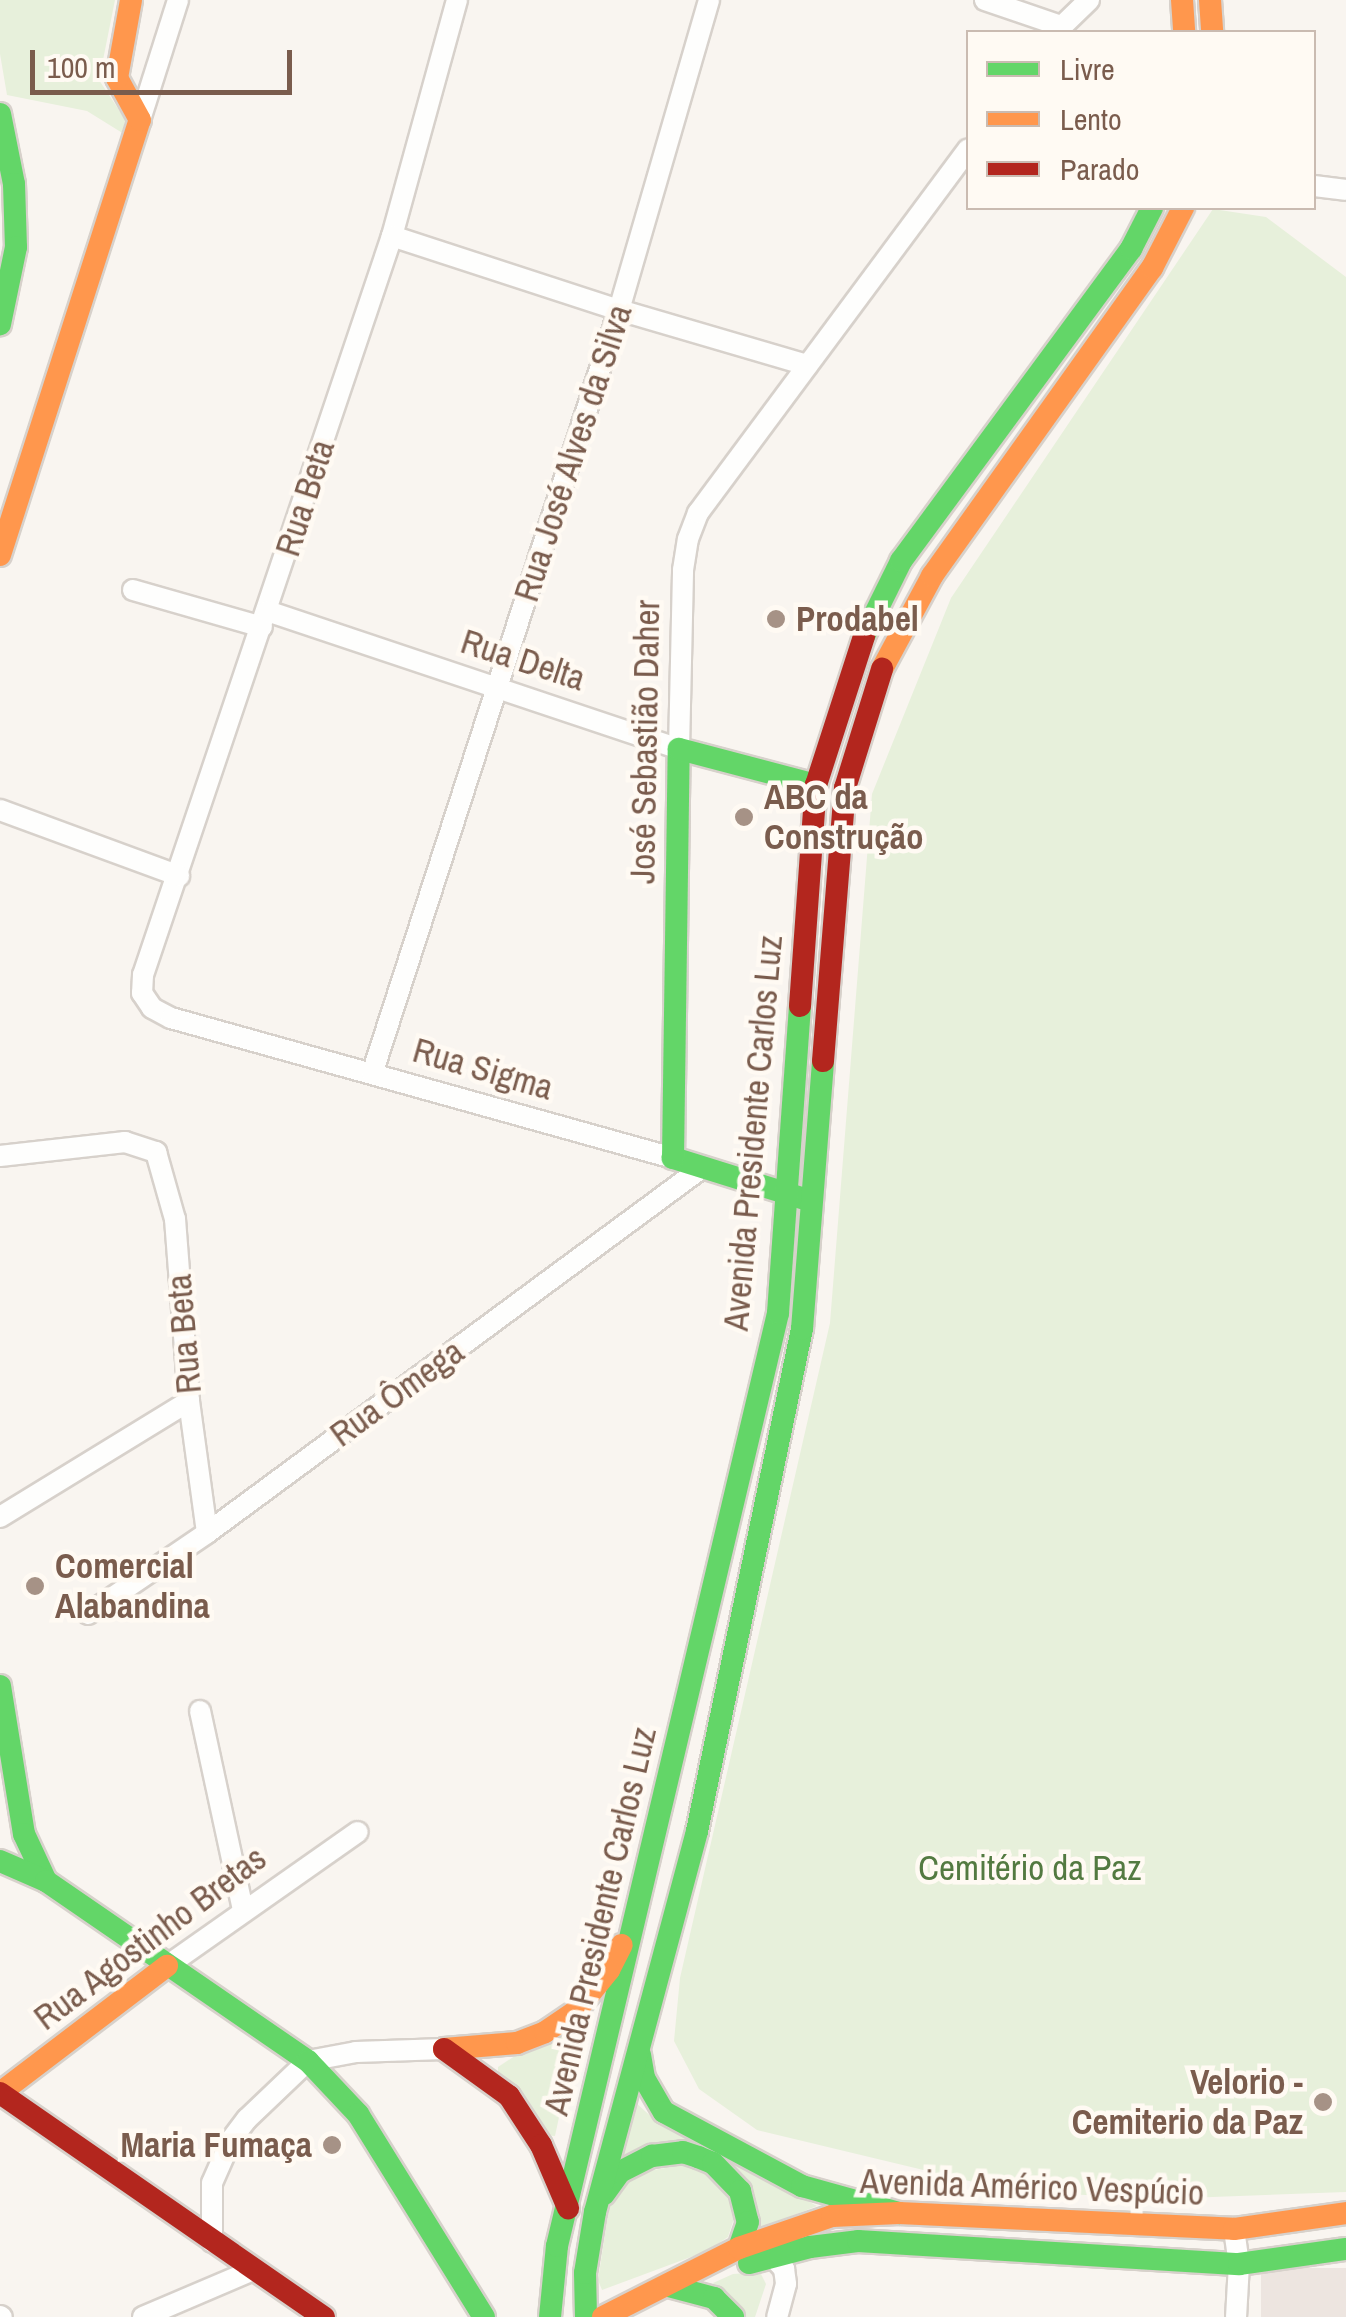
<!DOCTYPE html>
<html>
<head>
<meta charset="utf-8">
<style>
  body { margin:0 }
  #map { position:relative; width:1346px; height:2317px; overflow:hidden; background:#f9f5f0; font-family:"Archivo Narrow",sans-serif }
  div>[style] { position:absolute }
  .industrial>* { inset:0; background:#ede5e0; transform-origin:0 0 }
  .green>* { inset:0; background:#e7f0db }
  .roads { filter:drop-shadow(2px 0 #d7d1cb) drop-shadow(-2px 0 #d7d1cb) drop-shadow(0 2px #d7d1cb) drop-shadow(0 -2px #d7d1cb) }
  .street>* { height:20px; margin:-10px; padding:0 10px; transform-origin:10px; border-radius:10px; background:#fefefd }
  .fast>* { height:22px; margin:-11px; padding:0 11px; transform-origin:11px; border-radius:11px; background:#63d668 }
  .slow>* { height:22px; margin:-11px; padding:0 11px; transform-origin:11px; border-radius:11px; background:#ff974d }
  .jam>* { height:22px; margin:-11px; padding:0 11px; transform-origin:11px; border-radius:11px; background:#b3261e }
  .dots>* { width:28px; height:28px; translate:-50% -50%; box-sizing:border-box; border:5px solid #fffaf3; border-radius:50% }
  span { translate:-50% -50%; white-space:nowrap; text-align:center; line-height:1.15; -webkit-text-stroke:9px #fffaf3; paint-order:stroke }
  .street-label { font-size:35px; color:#7a5c4d }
  .poi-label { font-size:35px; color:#7a5c4d; font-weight:700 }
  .left { translate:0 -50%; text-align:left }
  .right { translate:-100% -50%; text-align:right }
  .park-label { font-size:35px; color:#537a41 }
  .legend { position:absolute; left:966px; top:30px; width:350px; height:180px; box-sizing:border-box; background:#fffaf3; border:2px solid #cabbb1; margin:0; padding:12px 18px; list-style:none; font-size:30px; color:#7a5c4d }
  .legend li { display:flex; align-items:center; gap:20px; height:50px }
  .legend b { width:50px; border:2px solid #cabbb1 }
  .scale { position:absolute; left:30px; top:50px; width:262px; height:45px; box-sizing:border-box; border:5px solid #7a5c4d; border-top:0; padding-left:12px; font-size:30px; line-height:35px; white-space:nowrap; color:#7a5c4d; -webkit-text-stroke:8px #fffaf3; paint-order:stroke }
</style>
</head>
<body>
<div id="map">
  <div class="industrial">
    <i style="left:1346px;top:2268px;width:49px;height:85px;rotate:90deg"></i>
  </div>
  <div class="green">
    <i style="clip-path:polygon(0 0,115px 0,99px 80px,125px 119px,124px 134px,87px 111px,7px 95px,0 54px)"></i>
    <i style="clip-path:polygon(1213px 209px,1266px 217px,1346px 277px,1346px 2192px,1160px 2199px,1011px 2191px,757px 2130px,699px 2089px,674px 2041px,680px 1978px,830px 1323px,872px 794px,951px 598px)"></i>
    <i style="clip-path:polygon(578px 2028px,555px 2136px,544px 2135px,498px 2078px,498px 2067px,542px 2038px)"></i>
    <i style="clip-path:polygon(635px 2102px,655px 2120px,817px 2206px,756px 2230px,733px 2167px,623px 2157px)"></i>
    <i style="clip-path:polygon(694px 2163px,738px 2206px,728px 2237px,707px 2251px,602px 2290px,598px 2280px,609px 2208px,632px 2174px)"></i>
    <i style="clip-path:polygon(760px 2272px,766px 2284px,755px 2317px,743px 2317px,713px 2283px,733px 2274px)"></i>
  </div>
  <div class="roads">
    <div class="street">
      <i style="left:457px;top:0;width:245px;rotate:105.4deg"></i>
      <i style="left:392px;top:236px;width:780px;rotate:108.62deg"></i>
      <i style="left:143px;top:975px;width:18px;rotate:93deg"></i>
      <i style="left:142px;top:993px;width:18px;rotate:56deg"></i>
      <i style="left:152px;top:1008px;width:21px;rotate:28deg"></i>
      <i style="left:171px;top:1018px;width:521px;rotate:15.58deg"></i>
      <i style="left:985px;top:0;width:80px;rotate:18.9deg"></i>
      <i style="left:1056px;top:32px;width:46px;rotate:-44.1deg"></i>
      <i style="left:140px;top:120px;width:126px;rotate:-72.4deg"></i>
      <i style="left:1314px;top:186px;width:32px;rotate:7deg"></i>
      <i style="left:392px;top:236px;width:239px;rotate:18.1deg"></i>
      <i style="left:619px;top:310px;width:196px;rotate:16.3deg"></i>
      <i style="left:133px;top:590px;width:134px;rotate:16deg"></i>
      <i style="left:267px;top:611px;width:434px;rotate:18.5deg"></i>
      <i style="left:679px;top:749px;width:179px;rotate:-88.7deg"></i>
      <i style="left:683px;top:570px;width:31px;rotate:-81deg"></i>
      <i style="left:688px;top:539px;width:28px;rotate:-69deg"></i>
      <i style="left:698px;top:513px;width:453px;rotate:-53.4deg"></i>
      <i style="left:0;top:810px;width:191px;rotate:20.2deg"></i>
      <i style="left:372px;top:1074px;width:803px;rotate:-72.08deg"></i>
      <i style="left:619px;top:310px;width:323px;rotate:-73.8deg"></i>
      <i style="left:0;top:1156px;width:126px;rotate:-6.4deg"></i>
      <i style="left:125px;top:1142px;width:33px;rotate:18deg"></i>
      <i style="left:156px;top:1152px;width:70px;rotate:74.2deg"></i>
      <i style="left:175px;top:1219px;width:183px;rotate:85.6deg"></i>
      <i style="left:189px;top:1401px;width:133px;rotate:82.2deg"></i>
      <i style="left:0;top:1517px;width:222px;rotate:-31.5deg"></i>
      <i style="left:88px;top:1614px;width:144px;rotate:-34.2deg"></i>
      <i style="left:207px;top:1533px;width:616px;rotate:-36.42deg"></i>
      <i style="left:200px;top:1711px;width:204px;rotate:77.8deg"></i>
      <i style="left:167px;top:1966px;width:233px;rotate:-35.1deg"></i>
      <i style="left:1234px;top:2229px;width:35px;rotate:82deg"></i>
      <i style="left:1239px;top:2264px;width:53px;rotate:93.2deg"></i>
      <i style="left:212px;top:2242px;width:59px;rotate:-90deg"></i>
      <i style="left:212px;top:2183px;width:47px;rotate:-66.2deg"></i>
      <i style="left:231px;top:2140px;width:26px;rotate:-53deg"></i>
      <i style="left:247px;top:2119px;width:84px;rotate:-43.6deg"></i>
      <i style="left:308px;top:2061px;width:49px;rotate:-10.6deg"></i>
      <i style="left:356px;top:2052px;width:88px;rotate:-2deg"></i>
      <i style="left:772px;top:2256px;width:18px;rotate:47deg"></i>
      <i style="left:784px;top:2269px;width:15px;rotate:82deg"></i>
      <i style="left:786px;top:2284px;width:34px;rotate:105deg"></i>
      <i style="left:0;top:2316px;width:2px;rotate:27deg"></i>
      <i style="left:143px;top:2317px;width:117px;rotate:-23.1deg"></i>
    </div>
    <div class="fast">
      <i style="left:0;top:114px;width:71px;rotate:78.7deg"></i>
      <i style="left:14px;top:184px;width:63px;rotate:88.2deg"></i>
      <i style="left:16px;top:247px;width:79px;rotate:101.7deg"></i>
      <i style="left:864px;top:636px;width:84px;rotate:-63.7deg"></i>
      <i style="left:901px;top:561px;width:388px;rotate:-53.6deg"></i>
      <i style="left:1131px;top:249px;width:46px;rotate:-62.9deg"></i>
      <i style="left:811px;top:1201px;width:145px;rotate:-162.7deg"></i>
      <i style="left:673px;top:1158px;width:409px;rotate:-89.2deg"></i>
      <i style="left:679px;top:749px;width:142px;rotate:14.7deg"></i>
      <i style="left:0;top:1686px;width:150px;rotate:80.8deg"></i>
      <i style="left:24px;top:1834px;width:52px;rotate:64.9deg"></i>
      <i style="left:0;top:1861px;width:50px;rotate:23.5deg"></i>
      <i style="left:46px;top:1881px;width:318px;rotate:34.5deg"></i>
      <i style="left:308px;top:2061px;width:73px;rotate:46.7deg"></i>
      <i style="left:358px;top:2114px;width:239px;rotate:58.2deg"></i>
      <i style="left:640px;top:2055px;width:23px;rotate:80deg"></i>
      <i style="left:644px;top:2078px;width:39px;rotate:60deg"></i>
      <i style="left:664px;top:2112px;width:157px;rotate:28.2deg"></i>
      <i style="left:802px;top:2186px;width:101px;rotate:15.6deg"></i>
      <i style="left:604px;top:2194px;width:27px;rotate:-54deg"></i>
      <i style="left:620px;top:2172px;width:36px;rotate:-27deg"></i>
      <i style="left:652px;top:2156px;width:31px;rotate:-7deg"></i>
      <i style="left:683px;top:2152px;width:16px;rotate:18deg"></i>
      <i style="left:698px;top:2157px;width:16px;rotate:22deg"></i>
      <i style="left:713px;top:2163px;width:39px;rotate:46deg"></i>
      <i style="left:740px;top:2191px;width:32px;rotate:76deg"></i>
      <i style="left:748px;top:2222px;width:28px;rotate:109deg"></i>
      <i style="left:749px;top:2263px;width:63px;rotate:-14.7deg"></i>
      <i style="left:810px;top:2247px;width:48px;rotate:-7.1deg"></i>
      <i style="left:858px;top:2241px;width:382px;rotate:3.5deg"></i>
      <i style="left:1239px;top:2264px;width:108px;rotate:-8deg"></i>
      <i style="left:669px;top:2286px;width:47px;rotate:14.9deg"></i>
      <i style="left:714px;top:2298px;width:27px;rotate:45deg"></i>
      <i style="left:550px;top:2317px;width:71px;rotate:-84.4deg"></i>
      <i style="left:557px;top:2246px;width:959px;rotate:-76.67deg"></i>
      <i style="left:778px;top:1313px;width:308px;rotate:-85.9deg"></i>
      <i style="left:586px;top:2317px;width:44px;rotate:-91.3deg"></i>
      <i style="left:585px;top:2273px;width:62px;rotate:-80.7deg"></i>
      <i style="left:595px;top:2212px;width:394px;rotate:-75deg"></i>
      <i style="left:697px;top:1831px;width:513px;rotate:-78.19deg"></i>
      <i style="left:802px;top:1329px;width:269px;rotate:-85.5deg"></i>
    </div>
    <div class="slow">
      <i style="left:1182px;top:0;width:32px;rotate:86deg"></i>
      <i style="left:1210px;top:0;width:32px;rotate:86deg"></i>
      <i style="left:0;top:555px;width:457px;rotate:-72.2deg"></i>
      <i style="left:140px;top:120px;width:48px;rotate:-118.7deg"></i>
      <i style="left:117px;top:78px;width:79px;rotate:-79.8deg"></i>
      <i style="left:882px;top:669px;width:106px;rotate:-61.7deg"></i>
      <i style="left:932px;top:576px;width:379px;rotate:-54.5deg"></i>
      <i style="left:1152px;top:268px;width:68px;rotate:-62.7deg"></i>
      <i style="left:444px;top:2049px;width:73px;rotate:-4.7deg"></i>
      <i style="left:517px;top:2043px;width:30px;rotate:-21deg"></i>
      <i style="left:545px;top:2032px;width:36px;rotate:-34deg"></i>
      <i style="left:575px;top:2012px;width:54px;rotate:-51deg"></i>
      <i style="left:609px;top:1970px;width:28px;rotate:-63deg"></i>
      <i style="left:0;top:2093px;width:210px;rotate:-37.3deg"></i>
      <i style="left:603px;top:2317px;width:153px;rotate:-26.9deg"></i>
      <i style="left:739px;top:2248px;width:98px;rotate:-19deg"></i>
      <i style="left:832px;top:2216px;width:67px;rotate:-2.6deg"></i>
      <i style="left:899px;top:2213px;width:335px;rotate:2.7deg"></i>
      <i style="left:1234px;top:2229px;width:113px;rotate:-8.1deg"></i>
    </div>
    <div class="jam">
      <i style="left:800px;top:1006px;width:222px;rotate:-85.9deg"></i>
      <i style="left:816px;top:785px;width:157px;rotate:-72.1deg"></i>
      <i style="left:823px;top:1061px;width:274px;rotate:-85.4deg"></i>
      <i style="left:845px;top:788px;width:125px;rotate:-72.7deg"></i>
      <i style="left:444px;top:2049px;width:80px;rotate:35.9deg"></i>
      <i style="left:509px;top:2096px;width:59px;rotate:56.9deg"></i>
      <i style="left:541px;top:2145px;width:69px;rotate:66.8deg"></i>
      <i style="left:0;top:2093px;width:394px;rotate:34.7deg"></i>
    </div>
  </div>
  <div class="dots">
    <i style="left:776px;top:619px;background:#a69286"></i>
    <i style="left:744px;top:817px;background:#a69286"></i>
    <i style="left:35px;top:1586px;background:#a69286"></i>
    <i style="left:1323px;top:2102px;background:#a69286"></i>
    <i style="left:332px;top:2145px;background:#a69286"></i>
  </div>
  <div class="street-label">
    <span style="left:573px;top:453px;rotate:-72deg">Rua José Alves da Silva</span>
    <span style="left:305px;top:498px;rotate:-72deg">Rua Beta</span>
    <span style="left:523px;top:660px;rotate:18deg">Rua Delta</span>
    <span style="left:645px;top:742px;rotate:-89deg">José Sebastião Daher</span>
    <span style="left:483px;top:1069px;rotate:16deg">Rua Sigma</span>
    <span style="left:753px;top:1133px;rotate:-85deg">Avenida Presidente Carlos Luz</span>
    <span style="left:184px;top:1334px;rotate:-95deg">Rua Beta</span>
    <span style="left:397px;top:1393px;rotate:-36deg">Rua Ômega</span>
    <span style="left:600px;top:1921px;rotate:-77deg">Avenida Presidente Carlos Luz</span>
    <span style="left:150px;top:1938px;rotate:-37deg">Rua Agostinho Bretas</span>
    <span style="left:1032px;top:2187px;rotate:2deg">Avenida Américo Vespúcio</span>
  </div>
  <div class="poi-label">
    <span class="left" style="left:796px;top:619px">Prodabel</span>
    <span class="left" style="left:764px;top:817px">ABC da<br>Construção</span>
    <span class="left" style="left:55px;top:1586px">Comercial<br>Alabandina</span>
    <span class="right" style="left:1303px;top:2102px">Velorio -<br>Cemiterio da Paz</span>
    <span class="right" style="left:312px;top:2145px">Maria Fumaça</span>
  </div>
  <div class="park-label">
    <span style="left:1030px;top:1868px">Cemitério da Paz</span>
  </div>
  <ul class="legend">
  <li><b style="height:12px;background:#63d668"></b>Livre</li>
  <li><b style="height:12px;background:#ff974d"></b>Lento</li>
  <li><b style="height:12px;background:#b3261e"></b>Parado</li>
  </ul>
  <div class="scale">100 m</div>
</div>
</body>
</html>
